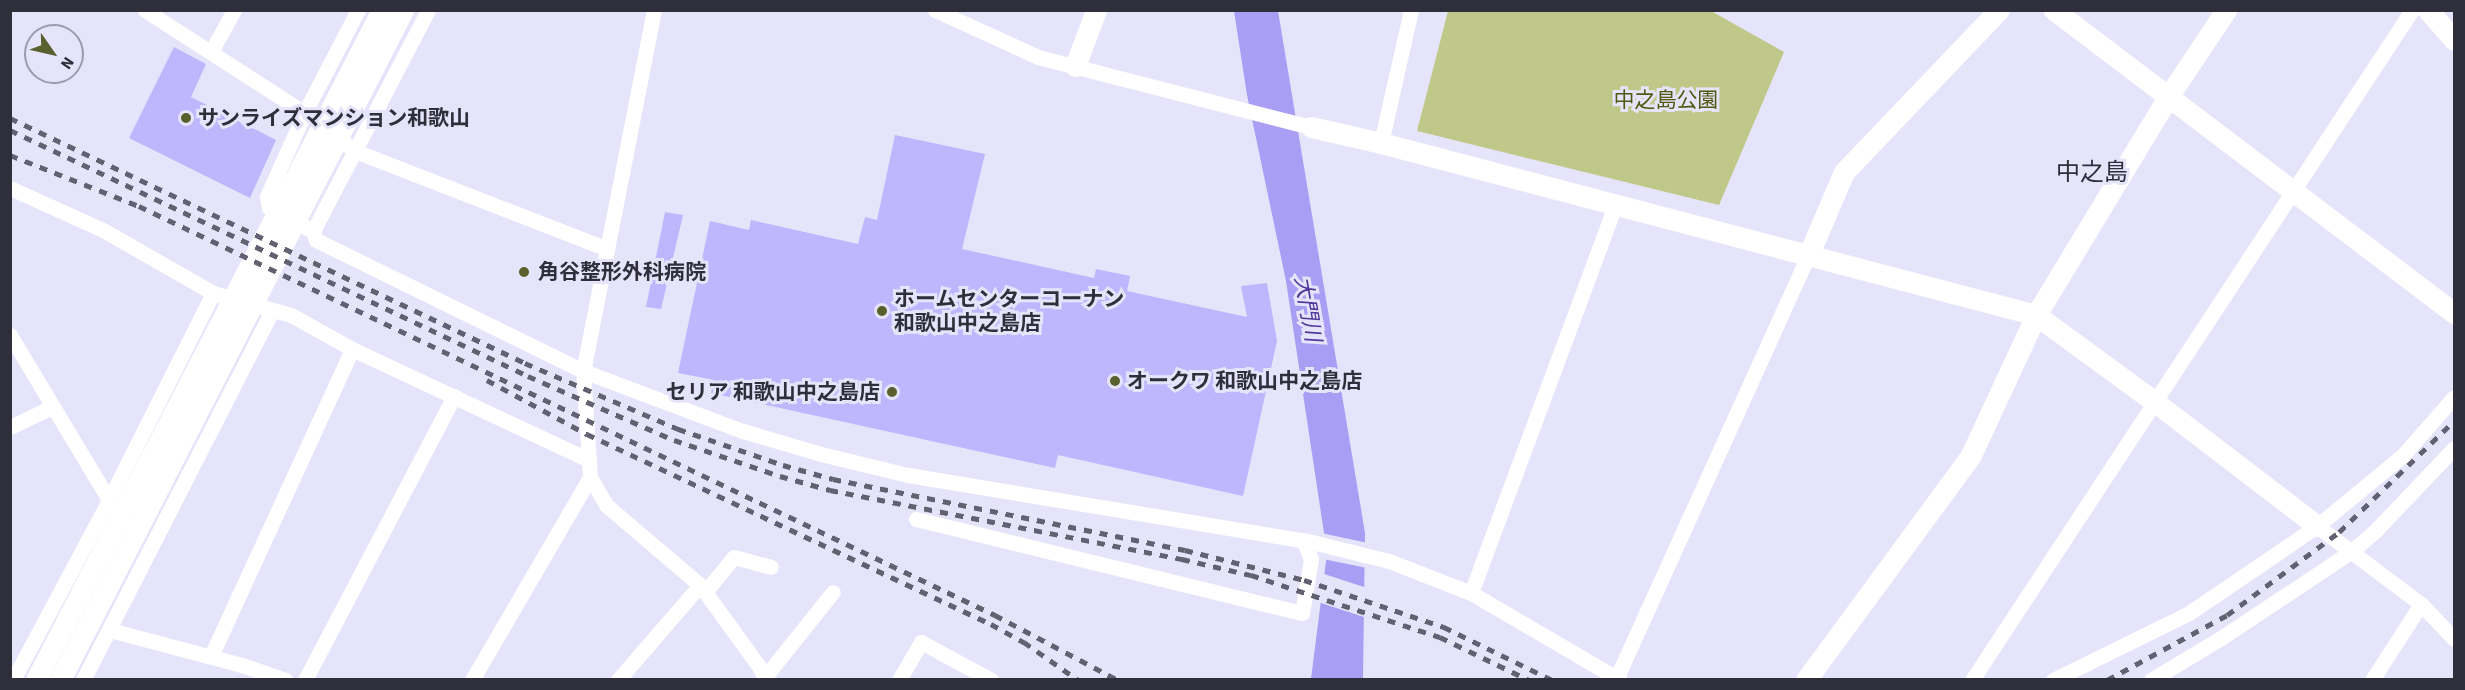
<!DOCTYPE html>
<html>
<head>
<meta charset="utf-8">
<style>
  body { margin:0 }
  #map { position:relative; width:2465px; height:690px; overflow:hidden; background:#e6e4fa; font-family:"Source Sans 3","Noto Sans JP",sans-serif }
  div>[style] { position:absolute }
  .green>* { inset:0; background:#c0c889 }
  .water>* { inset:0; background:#a99df4 }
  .pier>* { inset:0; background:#e6e4fa }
  .building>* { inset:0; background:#bfb6fd }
  .street>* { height:15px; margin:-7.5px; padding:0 7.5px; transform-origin:7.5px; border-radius:7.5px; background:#fff }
  .secondary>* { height:21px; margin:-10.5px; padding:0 10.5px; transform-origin:10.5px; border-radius:10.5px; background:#fff }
  .rail>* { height:4.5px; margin-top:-2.25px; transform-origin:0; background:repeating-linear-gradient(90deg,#626171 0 8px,transparent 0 16px) }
  .dots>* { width:16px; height:16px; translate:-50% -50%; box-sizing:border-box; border:3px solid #e6e4fa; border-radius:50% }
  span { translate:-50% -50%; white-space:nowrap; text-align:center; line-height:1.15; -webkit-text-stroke:6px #e6e4fa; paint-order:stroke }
  .park-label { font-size:21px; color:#52590e }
  .poi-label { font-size:21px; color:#2f2e3b; font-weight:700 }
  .left { translate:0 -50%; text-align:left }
  .right { translate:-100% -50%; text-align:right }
  .water-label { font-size:22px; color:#50369a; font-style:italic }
  .quarter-label { font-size:24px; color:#2f2e3b }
  .frame { position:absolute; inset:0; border:12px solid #2f2e3b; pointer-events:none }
  .north { position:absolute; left:24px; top:24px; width:60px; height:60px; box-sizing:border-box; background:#e6e4fa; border:2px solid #9d9bae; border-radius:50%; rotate:124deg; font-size:16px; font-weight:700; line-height:24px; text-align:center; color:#2f2e3b }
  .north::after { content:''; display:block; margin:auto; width:21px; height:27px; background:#595f2d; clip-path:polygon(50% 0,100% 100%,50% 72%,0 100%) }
</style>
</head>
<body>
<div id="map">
  <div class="green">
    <i style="clip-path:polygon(1448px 11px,1711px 11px,1784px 52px,1719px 205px,1417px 131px)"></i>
  </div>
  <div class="water">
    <i style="clip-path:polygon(1234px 11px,1278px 11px,1365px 533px,1363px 679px,1311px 679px,1327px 553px,1286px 281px,1247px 95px)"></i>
  </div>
  <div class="pier">
    <i style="clip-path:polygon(1321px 533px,1368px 543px,1367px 568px,1323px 559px)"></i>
    <i style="clip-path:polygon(1321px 573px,1367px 588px,1367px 618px,1318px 602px)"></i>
  </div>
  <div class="building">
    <i style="clip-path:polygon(174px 47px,206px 64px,191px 97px,276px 140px,250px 198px,129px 138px)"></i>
    <i style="clip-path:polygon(895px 135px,985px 154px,962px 249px,1094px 278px,1096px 269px,1130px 276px,1127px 291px,1247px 317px,1241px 286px,1267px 283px,1277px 341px,1243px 496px,1058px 455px,1055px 468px,711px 393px,714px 380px,678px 373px,710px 221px,749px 230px,751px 220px,858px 244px,865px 217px,877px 220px)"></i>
    <i style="clip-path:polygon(665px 212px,683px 215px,661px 309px,646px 307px)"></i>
  </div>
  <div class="street">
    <i style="left:145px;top:10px;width:197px;rotate:32.8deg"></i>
    <i style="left:358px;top:10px;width:115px;rotate:117.5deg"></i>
    <i style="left:305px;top:112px;width:92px;rotate:114.3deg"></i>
    <i style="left:267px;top:196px;width:12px;rotate:81deg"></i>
    <i style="left:269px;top:208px;width:50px;rotate:27.6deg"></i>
    <i style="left:313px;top:231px;width:9px;rotate:72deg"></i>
    <i style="left:316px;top:240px;width:297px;rotate:26.1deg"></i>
    <i style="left:583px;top:371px;width:171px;rotate:20.6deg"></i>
    <i style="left:743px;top:431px;width:81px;rotate:16.4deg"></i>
    <i style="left:821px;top:454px;width:89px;rotate:13.6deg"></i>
    <i style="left:908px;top:475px;width:410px;rotate:9.4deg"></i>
    <i style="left:1312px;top:542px;width:79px;rotate:13.9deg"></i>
    <i style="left:1389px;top:561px;width:88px;rotate:21.3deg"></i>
    <i style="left:1471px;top:593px;width:173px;rotate:30.3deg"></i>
    <i style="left:654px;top:10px;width:368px;rotate:101.1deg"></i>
    <i style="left:583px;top:371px;width:106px;rotate:86.2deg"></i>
    <i style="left:590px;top:477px;width:32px;rotate:60deg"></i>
    <i style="left:606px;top:505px;width:123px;rotate:40.4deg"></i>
    <i style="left:700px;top:585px;width:102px;rotate:54.1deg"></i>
    <i style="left:760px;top:668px;width:13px;rotate:67deg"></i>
    <i style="left:935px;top:10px;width:113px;rotate:24.5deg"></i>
    <i style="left:1038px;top:57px;width:282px;rotate:14.4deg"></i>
    <i style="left:211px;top:52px;width:48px;rotate:-61.3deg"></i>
    <i style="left:330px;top:132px;width:31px;rotate:37deg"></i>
    <i style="left:355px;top:151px;width:268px;rotate:21.2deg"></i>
    <i style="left:1381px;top:143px;width:136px;rotate:-77.3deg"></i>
    <i style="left:10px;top:188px;width:102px;rotate:24.3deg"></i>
    <i style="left:103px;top:230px;width:127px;rotate:29.8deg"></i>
    <i style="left:213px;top:293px;width:81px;rotate:15.8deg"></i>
    <i style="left:291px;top:315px;width:70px;rotate:29.1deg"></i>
    <i style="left:352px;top:349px;width:262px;rotate:25.1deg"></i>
    <i style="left:313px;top:231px;width:249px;rotate:-62.5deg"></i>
    <i style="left:10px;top:335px;width:192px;rotate:59deg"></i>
    <i style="left:10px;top:427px;width:47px;rotate:-25.5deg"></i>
    <i style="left:916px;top:519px;width:397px;rotate:13.7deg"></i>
    <i style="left:1302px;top:613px;width:55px;rotate:-80.5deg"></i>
    <i style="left:1311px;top:559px;width:21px;rotate:-113deg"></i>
    <i style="left:2317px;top:526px;width:130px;rotate:36.9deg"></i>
    <i style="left:2421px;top:604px;width:48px;rotate:46.7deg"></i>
    <i style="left:705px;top:592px;width:45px;rotate:-50.4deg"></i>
    <i style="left:734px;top:557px;width:38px;rotate:15deg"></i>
    <i style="left:1471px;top:593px;width:414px;rotate:-69.6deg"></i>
    <i style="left:110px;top:630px;width:137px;rotate:14.9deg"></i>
    <i style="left:242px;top:665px;width:46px;rotate:19.2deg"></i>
    <i style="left:211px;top:656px;width:338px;rotate:-65.3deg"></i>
    <i style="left:1617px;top:677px;width:462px;rotate:-65.6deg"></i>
    <i style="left:764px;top:678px;width:110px;rotate:-51.3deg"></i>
    <i style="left:13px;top:680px;width:204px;rotate:-61.9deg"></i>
    <i style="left:109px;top:500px;width:232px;rotate:-63.3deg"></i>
    <i style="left:83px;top:680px;width:415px;rotate:-62.9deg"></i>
    <i style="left:305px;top:680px;width:321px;rotate:-62.3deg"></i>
    <i style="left:472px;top:680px;width:235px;rotate:-59.8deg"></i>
    <i style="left:618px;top:680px;width:125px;rotate:-49.2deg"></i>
    <i style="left:899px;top:680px;width:44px;rotate:-59.9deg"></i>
    <i style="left:921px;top:642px;width:80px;rotate:28.5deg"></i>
    <i style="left:1972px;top:680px;width:802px;rotate:-56.71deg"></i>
    <i style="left:2053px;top:680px;width:152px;rotate:-26.2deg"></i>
    <i style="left:2189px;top:613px;width:155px;rotate:-34.2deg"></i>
    <i style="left:2317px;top:526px;width:112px;rotate:-39.5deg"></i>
    <i style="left:2403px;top:455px;width:77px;rotate:-48.7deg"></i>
    <i style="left:2151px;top:680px;width:82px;rotate:-31deg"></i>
    <i style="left:2221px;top:638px;width:157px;rotate:-33.6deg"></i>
    <i style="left:2352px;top:551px;width:32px;rotate:-41deg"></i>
    <i style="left:2376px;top:530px;width:113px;rotate:-46.4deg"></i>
    <i style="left:2372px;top:680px;width:90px;rotate:-57.2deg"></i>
  </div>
  <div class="secondary">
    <i style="left:2054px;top:10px;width:502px;rotate:37.14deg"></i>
    <i style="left:2428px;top:10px;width:40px;rotate:49deg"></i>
    <i style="left:1075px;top:66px;width:60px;rotate:-69.4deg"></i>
    <i style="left:1311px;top:127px;width:72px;rotate:12.9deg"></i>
    <i style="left:1381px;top:143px;width:677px;rotate:14.71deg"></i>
    <i style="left:2036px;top:315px;width:147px;rotate:36.2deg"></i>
    <i style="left:2155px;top:402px;width:204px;rotate:37.4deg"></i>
    <i style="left:1808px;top:256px;width:91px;rotate:-66.8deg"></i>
    <i style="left:1844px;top:172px;width:224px;rotate:-46.3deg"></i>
    <i style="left:36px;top:680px;width:754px;rotate:-62.69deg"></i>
    <i style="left:60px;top:680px;width:753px;rotate:-62.89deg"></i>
    <i style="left:1806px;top:680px;width:279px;rotate:-53.7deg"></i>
    <i style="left:1971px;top:455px;width:154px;rotate:-65.1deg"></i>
    <i style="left:2036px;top:315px;width:255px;rotate:-58.8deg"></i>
    <i style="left:2168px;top:97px;width:105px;rotate:-56.3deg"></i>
  </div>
  <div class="rail">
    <i style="left:10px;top:118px;width:570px;rotate:25.44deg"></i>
    <i style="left:525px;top:363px;width:167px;rotate:23.3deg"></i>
    <i style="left:678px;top:429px;width:111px;rotate:18.9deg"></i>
    <i style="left:783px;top:465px;width:52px;rotate:15.6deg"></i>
    <i style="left:833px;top:479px;width:359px;rotate:11.4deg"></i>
    <i style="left:1185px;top:550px;width:123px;rotate:14.1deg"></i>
    <i style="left:1304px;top:580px;width:148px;rotate:18.6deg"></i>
    <i style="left:1444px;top:627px;width:120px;rotate:26.1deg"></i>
    <i style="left:10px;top:130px;width:573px;rotate:25.4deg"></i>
    <i style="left:528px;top:376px;width:159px;rotate:23.7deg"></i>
    <i style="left:674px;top:440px;width:112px;rotate:18.8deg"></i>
    <i style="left:780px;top:476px;width:52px;rotate:15.6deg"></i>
    <i style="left:830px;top:490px;width:359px;rotate:11.1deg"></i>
    <i style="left:1182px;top:559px;width:71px;rotate:13.1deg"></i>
    <i style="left:1251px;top:575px;width:199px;rotate:18.2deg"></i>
    <i style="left:1440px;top:637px;width:99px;rotate:25.8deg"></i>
    <i style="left:10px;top:155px;width:139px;rotate:21.6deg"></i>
    <i style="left:139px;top:206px;width:949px;rotate:25.54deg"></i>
    <i style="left:995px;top:615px;width:139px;rotate:27.9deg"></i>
    <i style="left:487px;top:380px;width:114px;rotate:28.4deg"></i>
    <i style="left:587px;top:434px;width:446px;rotate:25.2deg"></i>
    <i style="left:991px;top:624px;width:38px;rotate:29deg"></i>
    <i style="left:1024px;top:642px;width:66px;rotate:35.1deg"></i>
    <i style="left:2107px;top:680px;width:136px;rotate:-28.4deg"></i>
    <i style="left:2227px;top:615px;width:139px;rotate:-36.5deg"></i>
    <i style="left:2339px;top:532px;width:160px;rotate:-44deg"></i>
  </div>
  <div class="dots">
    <i style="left:186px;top:118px;background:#595f2d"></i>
    <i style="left:524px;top:272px;background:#595f2d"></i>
    <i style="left:882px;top:311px;background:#595f2d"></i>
    <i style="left:1115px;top:381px;background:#595f2d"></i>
    <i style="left:892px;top:392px;background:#595f2d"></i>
  </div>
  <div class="park-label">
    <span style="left:1666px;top:100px">中之島公園</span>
  </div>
  <div class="poi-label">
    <span class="left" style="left:198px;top:118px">サンライズマンション和歌山</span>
    <span class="left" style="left:538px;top:272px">角谷整形外科病院</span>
    <span class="left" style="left:894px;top:311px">ホームセンターコーナン<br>和歌山中之島店</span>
    <span class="left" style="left:1127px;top:381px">オークワ 和歌山中之島店</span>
    <span class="right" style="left:880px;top:392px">セリア 和歌山中之島店</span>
  </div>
  <div class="water-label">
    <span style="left:1307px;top:309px;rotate:80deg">大門川</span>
  </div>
  <div class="quarter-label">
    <span style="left:2092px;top:173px">中之島</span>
  </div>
  <div class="frame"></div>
  <div class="north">N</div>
</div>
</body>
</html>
